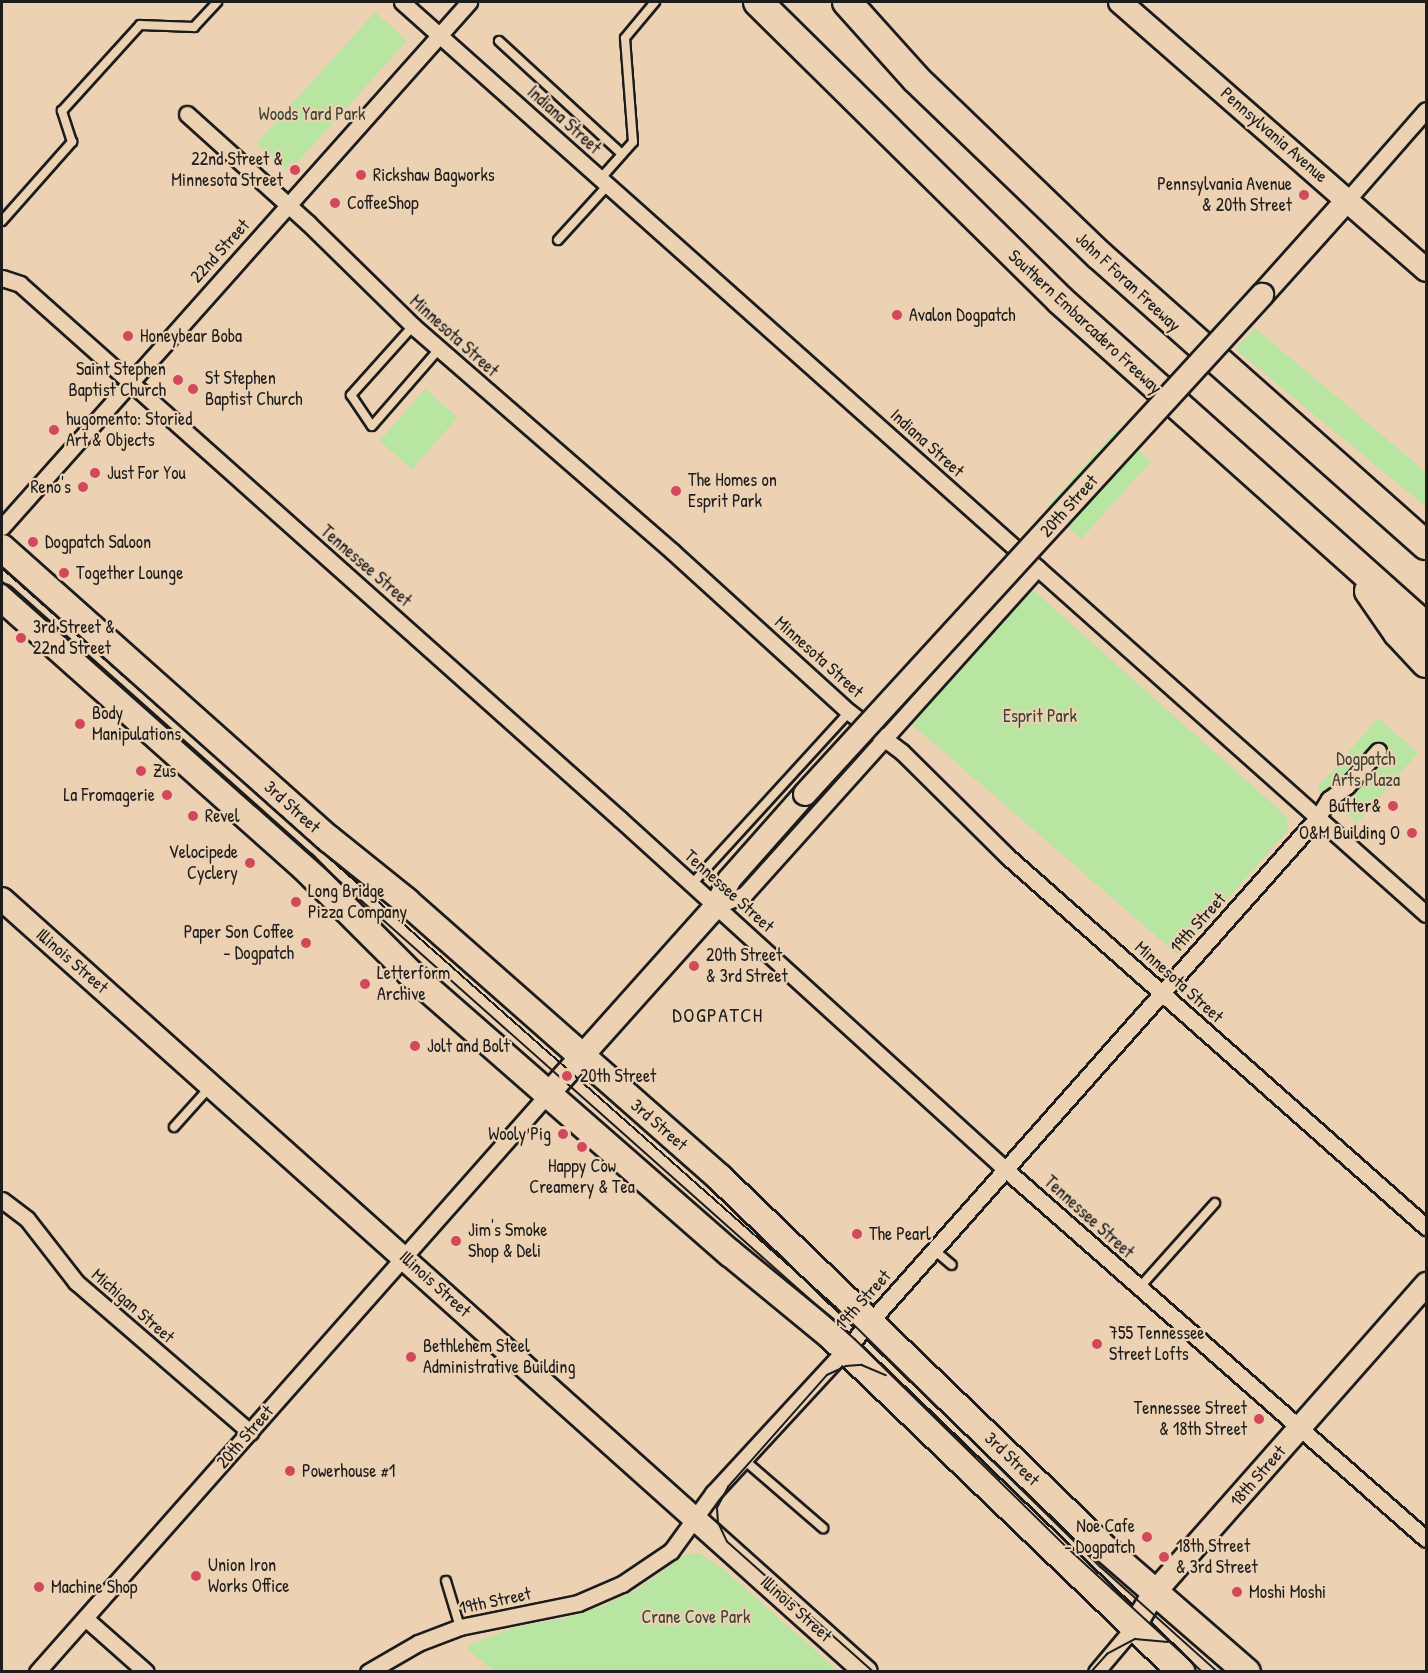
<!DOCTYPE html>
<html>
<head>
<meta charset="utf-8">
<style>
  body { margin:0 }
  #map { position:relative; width:1428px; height:1673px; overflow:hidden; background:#ecd1b3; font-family:"Patrick Hand",sans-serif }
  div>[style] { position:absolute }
  .green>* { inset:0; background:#b9e5a2; transform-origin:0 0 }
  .roads { filter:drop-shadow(2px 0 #1c1c1c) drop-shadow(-2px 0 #1c1c1c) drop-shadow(0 2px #1c1c1c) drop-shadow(0 -2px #1c1c1c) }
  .lane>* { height:8px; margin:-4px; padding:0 4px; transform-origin:4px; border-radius:4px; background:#ecd1b3 }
  .street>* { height:15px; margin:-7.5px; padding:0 7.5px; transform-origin:7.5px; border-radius:7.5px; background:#ecd1b3 }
  .secondary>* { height:22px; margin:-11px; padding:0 11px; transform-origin:11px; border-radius:11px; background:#ecd1b3 }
  .primary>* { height:26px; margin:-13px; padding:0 13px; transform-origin:13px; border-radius:13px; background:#ecd1b3 }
  .highway>* { height:28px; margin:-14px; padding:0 14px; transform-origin:14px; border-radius:14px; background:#ecd1b3 }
  .tram>* { height:1.5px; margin:-0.75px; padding:0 0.75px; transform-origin:0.75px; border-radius:0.75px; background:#1c1c1c }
  .bridges { filter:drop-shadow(2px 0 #1c1c1c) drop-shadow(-2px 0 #1c1c1c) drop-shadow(0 2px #1c1c1c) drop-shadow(0 -2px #1c1c1c) }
  .secondary-bridge>* { height:22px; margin:-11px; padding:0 11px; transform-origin:11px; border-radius:11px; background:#ecd1b3 }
  .dots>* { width:16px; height:16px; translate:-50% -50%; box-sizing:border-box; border:3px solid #ecd1b3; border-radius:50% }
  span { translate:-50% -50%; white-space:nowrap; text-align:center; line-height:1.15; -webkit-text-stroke:4.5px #ecd1b3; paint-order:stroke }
  .park-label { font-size:18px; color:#3b4437 }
  .street-label { font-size:18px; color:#1c1c1c }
  .poi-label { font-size:18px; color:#1c1c1c }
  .right { translate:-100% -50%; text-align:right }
  .left { translate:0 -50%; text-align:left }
  .neighbourhood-label { font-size:20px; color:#1c1c1c; letter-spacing:1.5px }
  .frame { position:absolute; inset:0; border:3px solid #1c1c1c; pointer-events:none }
</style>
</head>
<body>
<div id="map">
  <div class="green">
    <i style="left:375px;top:12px;width:43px;height:177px;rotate:42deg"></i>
    <i style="clip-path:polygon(1255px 328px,1426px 472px,1426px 507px,1235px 349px)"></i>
    <i style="left:425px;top:389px;width:43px;height:69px;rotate:41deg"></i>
    <i style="left:1116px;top:430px;width:47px;height:104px;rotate:42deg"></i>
    <i style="clip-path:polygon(1032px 589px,1287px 817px,1288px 830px,1178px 955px,908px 721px)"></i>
    <i style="left:1378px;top:718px;width:53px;height:93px;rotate:41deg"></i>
    <i style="clip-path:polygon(699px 1553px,726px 1571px,838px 1671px,494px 1671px,465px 1647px,516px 1627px,569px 1617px,604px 1605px,636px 1590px,686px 1554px)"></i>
  </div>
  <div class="roads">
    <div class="lane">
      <i style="left:499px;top:41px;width:167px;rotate:42.6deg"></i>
      <i style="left:601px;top:178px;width:48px;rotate:-48.4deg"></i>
      <i style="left:633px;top:142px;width:104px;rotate:-94.4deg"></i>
      <i style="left:625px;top:38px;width:47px;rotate:-50.2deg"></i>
      <i style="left:2px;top:221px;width:106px;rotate:-48.5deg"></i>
      <i style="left:72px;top:142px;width:33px;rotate:-108deg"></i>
      <i style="left:62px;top:111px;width:116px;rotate:-47.8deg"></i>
      <i style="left:140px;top:25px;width:54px;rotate:2.1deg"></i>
      <i style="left:194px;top:27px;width:34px;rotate:-47deg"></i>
      <i style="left:558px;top:240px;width:74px;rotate:-47.7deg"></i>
      <i style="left:413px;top:326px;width:93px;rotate:131.9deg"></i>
      <i style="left:351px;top:395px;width:37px;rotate:56deg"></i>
      <i style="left:372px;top:426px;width:102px;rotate:-49deg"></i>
      <i style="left:692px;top:884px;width:233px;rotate:-47.6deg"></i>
      <i style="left:174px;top:1127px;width:52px;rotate:-48.1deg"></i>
      <i style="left:934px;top:1250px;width:23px;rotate:40deg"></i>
      <i style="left:1139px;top:1288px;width:114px;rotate:-48.2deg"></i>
      <i style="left:743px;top:1459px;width:106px;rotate:40.8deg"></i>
      <i style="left:446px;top:1581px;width:48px;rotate:73.1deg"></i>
    </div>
    <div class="street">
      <i style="left:402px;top:2px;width:1371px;rotate:41.69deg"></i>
      <i style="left:187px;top:114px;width:163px;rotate:42deg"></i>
      <i style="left:308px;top:223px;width:147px;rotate:44.4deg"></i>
      <i style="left:413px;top:326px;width:344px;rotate:41deg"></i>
      <i style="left:673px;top:552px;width:238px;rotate:42.3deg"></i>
      <i style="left:849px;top:712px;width:66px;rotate:37deg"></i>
      <i style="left:902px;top:752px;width:148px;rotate:44.7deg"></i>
      <i style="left:1007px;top:856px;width:560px;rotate:41.52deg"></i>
      <i style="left:1348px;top:199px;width:118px;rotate:-48.8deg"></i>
      <i style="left:2px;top:278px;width:19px;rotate:18deg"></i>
      <i style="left:20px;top:284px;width:804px;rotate:41.72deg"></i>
      <i style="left:620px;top:819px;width:520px;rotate:42.27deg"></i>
      <i style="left:1005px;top:1169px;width:560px;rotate:41.31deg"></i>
      <i style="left:2px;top:527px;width:703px;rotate:-48.35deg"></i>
      <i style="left:716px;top:906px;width:31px;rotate:-22deg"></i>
      <i style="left:745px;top:894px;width:438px;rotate:-48.1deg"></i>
      <i style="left:2px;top:1200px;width:31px;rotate:37deg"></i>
      <i style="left:27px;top:1219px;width:80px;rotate:52.1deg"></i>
      <i style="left:76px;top:1282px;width:230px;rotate:40.8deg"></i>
      <i style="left:85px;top:1618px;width:81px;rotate:41.5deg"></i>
      <i style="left:37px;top:1672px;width:771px;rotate:-48.52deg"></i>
      <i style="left:368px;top:1672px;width:58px;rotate:-30.1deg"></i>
      <i style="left:418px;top:1643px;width:45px;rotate:-20.9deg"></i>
      <i style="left:460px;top:1627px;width:120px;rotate:-11.5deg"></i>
      <i style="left:578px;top:1603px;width:48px;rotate:-23.4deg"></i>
      <i style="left:622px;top:1584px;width:59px;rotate:-34deg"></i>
      <i style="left:671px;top:1551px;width:72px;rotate:-54.1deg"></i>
      <i style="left:713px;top:1493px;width:196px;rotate:-47.3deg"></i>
      <i style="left:846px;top:1349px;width:711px;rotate:-48.42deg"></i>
      <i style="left:1318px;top:817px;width:21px;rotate:-59deg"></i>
      <i style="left:1329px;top:799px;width:22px;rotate:-36deg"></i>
      <i style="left:1347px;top:786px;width:47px;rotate:-48.5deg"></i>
      <i style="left:1096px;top:1672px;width:57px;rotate:-49.9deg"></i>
    </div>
    <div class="secondary">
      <i style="left:1120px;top:2px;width:407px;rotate:41.2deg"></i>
      <i style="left:1262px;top:295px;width:129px;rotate:-48.1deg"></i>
      <i style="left:2px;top:899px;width:1159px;rotate:41.82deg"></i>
      <i style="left:548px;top:1094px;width:252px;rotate:-48.2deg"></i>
      <i style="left:716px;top:906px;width:29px;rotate:-63deg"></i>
      <i style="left:729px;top:880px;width:115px;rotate:-48.5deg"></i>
      <i style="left:1133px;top:1628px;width:41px;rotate:-59deg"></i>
      <i style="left:1154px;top:1593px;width:412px;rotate:-48.6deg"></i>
    </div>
    <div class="primary">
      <i style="left:2px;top:548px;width:438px;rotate:41.7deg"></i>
      <i style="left:329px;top:839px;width:99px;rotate:38.8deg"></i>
      <i style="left:406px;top:901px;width:419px;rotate:41.4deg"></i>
      <i style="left:720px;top:1178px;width:530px;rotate:43.93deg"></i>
      <i style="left:1102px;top:1546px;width:192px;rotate:41deg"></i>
      <i style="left:2px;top:598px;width:403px;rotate:41.7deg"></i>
      <i style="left:303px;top:866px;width:153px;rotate:45deg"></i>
      <i style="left:411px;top:974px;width:424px;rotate:41.2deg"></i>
      <i style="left:730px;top:1253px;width:129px;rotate:39.4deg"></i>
      <i style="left:830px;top:1335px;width:487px;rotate:43.8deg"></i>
    </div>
    <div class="highway">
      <i style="left:758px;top:2px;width:424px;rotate:44.6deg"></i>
      <i style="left:1060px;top:300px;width:491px;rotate:41.8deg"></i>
      <i style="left:847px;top:2px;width:103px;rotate:48.1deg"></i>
      <i style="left:916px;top:79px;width:254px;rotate:43.9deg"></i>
      <i style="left:1099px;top:255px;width:437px;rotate:41.6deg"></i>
      <i style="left:1369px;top:591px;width:51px;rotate:55.4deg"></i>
      <i style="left:1398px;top:633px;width:41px;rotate:47deg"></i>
    </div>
  </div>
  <div class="tram">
    <i style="left:2px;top:568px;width:1114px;rotate:41.54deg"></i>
    <i style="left:836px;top:1307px;width:371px;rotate:44.5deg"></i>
    <i style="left:1101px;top:1567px;width:157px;rotate:41.9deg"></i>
    <i style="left:2px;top:581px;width:1141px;rotate:41.63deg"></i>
    <i style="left:855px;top:1339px;width:298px;rotate:44.5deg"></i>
    <i style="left:1068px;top:1548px;width:183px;rotate:42.6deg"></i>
    <i style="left:873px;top:1672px;width:195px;rotate:-138.3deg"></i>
    <i style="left:727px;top:1542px;width:21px;rotate:-115deg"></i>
    <i style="left:718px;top:1523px;width:15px;rotate:-94deg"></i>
    <i style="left:717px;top:1508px;width:24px;rotate:-62deg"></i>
    <i style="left:728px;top:1487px;width:149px;rotate:-48.5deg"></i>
    <i style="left:827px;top:1375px;width:21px;rotate:-25deg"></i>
    <i style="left:846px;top:1366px;width:16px;rotate:-4deg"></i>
    <i style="left:862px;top:1365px;width:26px;rotate:23deg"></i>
    <i style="left:1091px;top:1672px;width:24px;rotate:-48deg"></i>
    <i style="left:1107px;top:1654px;width:32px;rotate:-28deg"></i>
    <i style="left:1135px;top:1639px;width:33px;rotate:5deg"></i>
  </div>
  <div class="bridges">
    <div class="secondary-bridge">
      <i style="left:805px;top:794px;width:677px;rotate:-47.52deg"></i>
    </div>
  </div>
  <div class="dots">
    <i style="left:295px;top:170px;background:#d1495b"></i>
    <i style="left:361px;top:175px;background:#d1495b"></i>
    <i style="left:1304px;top:195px;background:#d1495b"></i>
    <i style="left:335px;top:203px;background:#d1495b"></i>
    <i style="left:897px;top:315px;background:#d1495b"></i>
    <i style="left:128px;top:336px;background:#d1495b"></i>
    <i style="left:178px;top:380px;background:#d1495b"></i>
    <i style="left:193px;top:389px;background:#d1495b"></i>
    <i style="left:54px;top:430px;background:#d1495b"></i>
    <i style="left:95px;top:473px;background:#d1495b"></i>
    <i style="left:83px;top:487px;background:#d1495b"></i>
    <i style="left:676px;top:491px;background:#d1495b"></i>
    <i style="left:33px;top:542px;background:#d1495b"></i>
    <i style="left:64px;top:573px;background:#d1495b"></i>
    <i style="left:21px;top:638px;background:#d1495b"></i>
    <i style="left:80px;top:724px;background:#d1495b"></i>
    <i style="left:141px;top:771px;background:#d1495b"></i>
    <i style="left:167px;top:795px;background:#d1495b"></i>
    <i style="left:1393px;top:806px;background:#d1495b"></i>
    <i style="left:193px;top:816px;background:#d1495b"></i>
    <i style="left:1412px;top:833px;background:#d1495b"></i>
    <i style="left:250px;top:863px;background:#d1495b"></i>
    <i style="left:296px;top:902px;background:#d1495b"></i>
    <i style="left:306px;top:943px;background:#d1495b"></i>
    <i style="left:694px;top:966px;background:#d1495b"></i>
    <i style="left:365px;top:984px;background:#d1495b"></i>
    <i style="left:415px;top:1046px;background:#d1495b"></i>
    <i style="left:567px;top:1076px;background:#d1495b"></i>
    <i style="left:563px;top:1134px;background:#d1495b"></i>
    <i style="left:582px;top:1147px;background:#d1495b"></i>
    <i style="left:857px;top:1234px;background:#d1495b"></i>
    <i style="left:456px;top:1241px;background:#d1495b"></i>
    <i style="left:1097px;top:1344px;background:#d1495b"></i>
    <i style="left:411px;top:1357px;background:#d1495b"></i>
    <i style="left:1259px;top:1419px;background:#d1495b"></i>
    <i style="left:290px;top:1471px;background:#d1495b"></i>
    <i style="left:1147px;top:1537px;background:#d1495b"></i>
    <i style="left:1164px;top:1557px;background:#d1495b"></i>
    <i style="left:196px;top:1576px;background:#d1495b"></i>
    <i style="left:39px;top:1587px;background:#d1495b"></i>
    <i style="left:1237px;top:1592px;background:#d1495b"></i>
  </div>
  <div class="park-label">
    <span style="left:312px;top:114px">Woods Yard Park</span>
    <span style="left:1040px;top:716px">Esprit Park</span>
    <span style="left:1366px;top:770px">Dogpatch<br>Arts Plaza</span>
    <span style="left:696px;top:1617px">Crane Cove Park</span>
  </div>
  <div class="street-label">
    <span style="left:564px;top:120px;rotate:42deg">Indiana Street</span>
    <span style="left:1274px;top:135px;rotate:41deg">Pennsylvania Avenue</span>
    <span style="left:220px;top:251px;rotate:-48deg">22nd Street</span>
    <span style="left:1128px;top:282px;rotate:43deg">John F Foran Freeway</span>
    <span style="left:1085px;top:322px;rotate:43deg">Southern Embarcadero Freeway</span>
    <span style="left:454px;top:336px;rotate:42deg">Minnesota Street</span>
    <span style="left:927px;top:443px;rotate:42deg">Indiana Street</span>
    <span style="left:1069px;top:506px;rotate:-48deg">20th Street</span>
    <span style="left:366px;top:566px;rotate:41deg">Tennessee Street</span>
    <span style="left:819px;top:657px;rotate:42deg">Minnesota Street</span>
    <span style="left:292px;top:807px;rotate:42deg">3rd Street</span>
    <span style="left:729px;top:891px;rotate:42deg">Tennessee Street</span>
    <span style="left:1198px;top:923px;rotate:-48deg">19th Street</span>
    <span style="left:72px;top:961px;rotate:41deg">Illinois Street</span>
    <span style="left:1179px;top:982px;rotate:42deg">Minnesota Street</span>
    <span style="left:659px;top:1125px;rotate:41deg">3rd Street</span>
    <span style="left:1089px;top:1217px;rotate:42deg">Tennessee Street</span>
    <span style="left:435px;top:1284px;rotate:42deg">Illinois Street</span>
    <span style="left:863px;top:1300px;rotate:-48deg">19th Street</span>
    <span style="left:133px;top:1306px;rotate:41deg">Michigan Street</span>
    <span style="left:245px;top:1437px;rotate:-49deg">20th Street</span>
    <span style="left:1012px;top:1459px;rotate:44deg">3rd Street</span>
    <span style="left:1258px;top:1476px;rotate:-49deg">18th Street</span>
    <span style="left:495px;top:1601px;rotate:-12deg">19th Street</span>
    <span style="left:796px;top:1609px;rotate:42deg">Illinois Street</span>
  </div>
  <div class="poi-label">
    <span class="right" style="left:283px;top:170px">22nd Street &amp;<br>Minnesota Street</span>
    <span class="left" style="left:373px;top:175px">Rickshaw Bagworks</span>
    <span class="right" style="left:1292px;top:195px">Pennsylvania Avenue<br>&amp; 20th Street</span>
    <span class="left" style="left:347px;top:203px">CoffeeShop</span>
    <span class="left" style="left:909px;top:315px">Avalon Dogpatch</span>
    <span class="left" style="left:140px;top:336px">Honeybear Boba</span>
    <span class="right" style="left:166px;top:380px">Saint Stephen<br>Baptist Church</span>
    <span class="left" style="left:205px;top:389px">St Stephen<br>Baptist Church</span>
    <span class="left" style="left:66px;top:430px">hugomento: Storied<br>Art &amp; Objects</span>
    <span class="left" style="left:107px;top:473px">Just For You</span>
    <span class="left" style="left:688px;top:491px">The Homes on<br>Esprit Park</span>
    <span class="right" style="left:71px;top:487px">Reno's</span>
    <span class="left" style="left:45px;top:542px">Dogpatch Saloon</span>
    <span class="left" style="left:76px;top:573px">Together Lounge</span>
    <span class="left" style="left:33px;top:638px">3rd Street &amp;<br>22nd Street</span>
    <span class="left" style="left:92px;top:724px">Body<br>Manipulations</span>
    <span class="left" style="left:153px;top:771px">Zus</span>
    <span class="right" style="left:155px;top:795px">La Fromagerie</span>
    <span class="right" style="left:1381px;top:806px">Butter&amp;</span>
    <span class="left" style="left:205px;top:816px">Revel</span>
    <span class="right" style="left:1400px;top:833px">O&amp;M Building O</span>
    <span class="right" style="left:238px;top:863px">Velocipede<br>Cyclery</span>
    <span class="left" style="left:308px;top:902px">Long Bridge<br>Pizza Company</span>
    <span class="right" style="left:294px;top:943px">Paper Son Coffee<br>- Dogpatch</span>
    <span class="left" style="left:706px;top:966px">20th Street<br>&amp; 3rd Street</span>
    <span class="left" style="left:377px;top:984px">Letterform<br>Archive</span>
    <span class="left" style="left:427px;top:1046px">Jolt and Bolt</span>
    <span class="left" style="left:580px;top:1076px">20th Street</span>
    <span class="right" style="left:551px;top:1134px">Wooly Pig</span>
    <span style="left:582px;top:1177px">Happy Cow<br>Creamery &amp; Tea</span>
    <span class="left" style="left:468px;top:1241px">Jim's Smoke<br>Shop &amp; Deli</span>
    <span class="left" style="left:869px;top:1234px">The Pearl</span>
    <span class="left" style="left:1109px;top:1344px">755 Tennessee<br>Street Lofts</span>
    <span class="left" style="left:423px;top:1357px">Bethlehem Steel<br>Administrative Building</span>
    <span class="right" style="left:1247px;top:1419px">Tennessee Street<br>&amp; 18th Street</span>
    <span class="left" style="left:302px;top:1471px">Powerhouse #1</span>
    <span class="right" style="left:1135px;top:1537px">Noe Cafe<br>- Dogpatch</span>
    <span class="left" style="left:1176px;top:1557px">18th Street<br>&amp; 3rd Street</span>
    <span class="left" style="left:208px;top:1576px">Union Iron<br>Works Office</span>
    <span class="left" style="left:51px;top:1587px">Machine Shop</span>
    <span class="left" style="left:1249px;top:1592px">Moshi Moshi</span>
  </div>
  <div class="neighbourhood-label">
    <span style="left:718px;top:1014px">DOGPATCH</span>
  </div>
  <div class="frame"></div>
</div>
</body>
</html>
